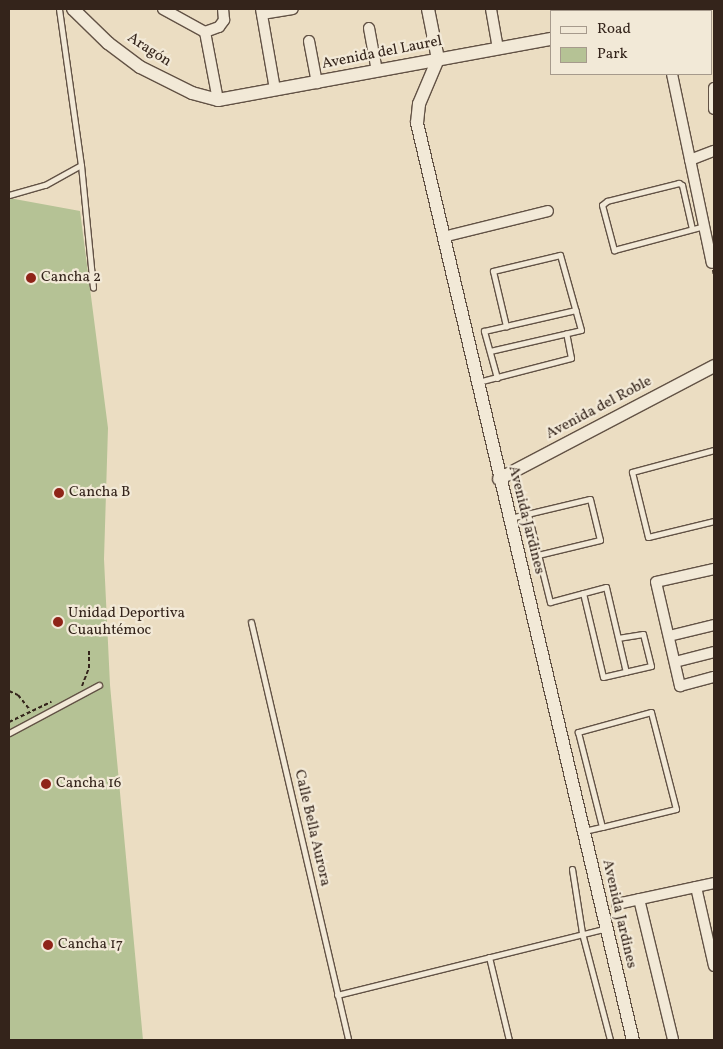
<!DOCTYPE html>
<html>
<head>
<meta charset="utf-8">
<style>
  body { margin:0 }
  #map { position:relative; width:723px; height:1049px; overflow:hidden; background:#ebddc2; font-family:Vollkorn,serif }
  div>[style] { position:absolute }
  .green>* { inset:0; background:#b5c295 }
  .path>* { height:2px; margin-top:-1px; transform-origin:0; background:repeating-linear-gradient(90deg,#34241b 0 4px,transparent 0 6.5px) }
  .roads { filter:drop-shadow(1px 0 #625245) drop-shadow(-1px 0 #625245) drop-shadow(0 1px #625245) drop-shadow(0 -1px #625245) }
  .service>* { height:5px; margin:-2.5px; padding:0 2.5px; transform-origin:2.5px; border-radius:2.5px; background:#f2e9d7 }
  .minor>* { height:10px; margin:-5px; padding:0 5px; transform-origin:5px; border-radius:5px; background:#f2e9d7 }
  .tertiary>* { height:12px; margin:-6px; padding:0 6px; transform-origin:6px; border-radius:6px; background:#f2e9d7 }
  .dots>* { width:14px; height:14px; translate:-50% -50%; box-sizing:border-box; border:2px solid #f2e9d7; border-radius:50% }
  span { translate:-50% -50%; white-space:nowrap; text-align:center; line-height:1.15; -webkit-text-stroke:4.5px #f2e9d7; paint-order:stroke }
  .street-label { font-size:15px; color:#34241b }
  .poi-label { font-size:15px; color:#34241b }
  .left { translate:0 -50%; text-align:left }
  .frame { position:absolute; inset:0; border:10px solid #34241b; pointer-events:none }
  .legend { position:absolute; left:550px; top:10px; width:162px; height:65px; box-sizing:border-box; background:#f2e9d7; border:1px solid #a69a8c; margin:0; padding:6px 9px; list-style:none; font-size:15px; color:#34241b }
  .legend li { display:flex; align-items:center; gap:10px; height:25px }
  .legend b { width:25px; border:1px solid #a69a8c }
</style>
</head>
<body>
<div id="map">
  <div class="green">
    <i style="clip-path:polygon(9px 198px,80px 211px,108px 428px,104px 559px,110px 685px,143px 1040px,9px 1040px)"></i>
  </div>
  <div class="path">
    <i style="left:713px;top:270px;width:6px;rotate:81deg"></i>
    <i style="left:82px;top:686px;width:19px;rotate:-69deg"></i>
    <i style="left:89px;top:668px;width:18px;rotate:-90deg"></i>
    <i style="left:9px;top:691px;width:10px;rotate:24deg"></i>
    <i style="left:18px;top:695px;width:19px;rotate:51deg"></i>
    <i style="left:9px;top:722px;width:47px;rotate:-25.5deg"></i>
  </div>
  <div class="roads">
    <div class="service">
      <i style="left:59px;top:9px;width:158px;rotate:82deg"></i>
      <i style="left:9px;top:195px;width:37px;rotate:-16deg"></i>
      <i style="left:45px;top:185px;width:41px;rotate:-29.1deg"></i>
      <i style="left:81px;top:165px;width:123px;rotate:84.4deg"></i>
      <i style="left:692px;top:229px;width:45px;rotate:-102.8deg"></i>
      <i style="left:682px;top:185px;width:4px;rotate:-146deg"></i>
      <i style="left:679px;top:183px;width:74px;rotate:166deg"></i>
      <i style="left:607px;top:201px;width:6px;rotate:141deg"></i>
      <i style="left:602px;top:205px;width:47px;rotate:75.1deg"></i>
      <i style="left:614px;top:250px;width:93px;rotate:-14.9deg"></i>
      <i style="left:490px;top:351px;width:93px;rotate:-13deg"></i>
      <i style="left:581px;top:330px;width:78px;rotate:-105.6deg"></i>
      <i style="left:560px;top:255px;width:69px;rotate:166.6deg"></i>
      <i style="left:493px;top:271px;width:57px;rotate:76.7deg"></i>
      <i style="left:497px;top:378px;width:49px;rotate:-105.5deg"></i>
      <i style="left:484px;top:331px;width:94px;rotate:-12.9deg"></i>
      <i style="left:478px;top:382px;width:96px;rotate:-14.5deg"></i>
      <i style="left:571px;top:358px;width:25px;rotate:-101deg"></i>
      <i style="left:714px;top:450px;width:85px;rotate:165deg"></i>
      <i style="left:632px;top:472px;width:67px;rotate:76.2deg"></i>
      <i style="left:648px;top:537px;width:68px;rotate:-13.6deg"></i>
      <i style="left:528px;top:514px;width:91px;rotate:76deg"></i>
      <i style="left:550px;top:602px;width:58px;rotate:-15deg"></i>
      <i style="left:606px;top:587px;width:87px;rotate:76.8deg"></i>
      <i style="left:510px;top:518px;width:82px;rotate:-13.4deg"></i>
      <i style="left:590px;top:499px;width:42px;rotate:76.3deg"></i>
      <i style="left:600px;top:540px;width:64px;rotate:166.4deg"></i>
      <i style="left:583px;top:593px;width:86px;rotate:76.6deg"></i>
      <i style="left:603px;top:677px;width:49px;rotate:-12.9deg"></i>
      <i style="left:651px;top:666px;width:33px;rotate:-104deg"></i>
      <i style="left:643px;top:634px;width:24px;rotate:171deg"></i>
      <i style="left:251px;top:622px;width:429px;rotate:76.9deg"></i>
      <i style="left:9px;top:733px;width:102px;rotate:-28.1deg"></i>
      <i style="left:584px;top:831px;width:18px;rotate:-13deg"></i>
      <i style="left:602px;top:827px;width:76px;rotate:-13.7deg"></i>
      <i style="left:676px;top:809px;width:100px;rotate:-104.5deg"></i>
      <i style="left:651px;top:712px;width:76px;rotate:164.7deg"></i>
      <i style="left:578px;top:732px;width:98px;rotate:75.8deg"></i>
      <i style="left:572px;top:869px;width:65px;rotate:81.1deg"></i>
      <i style="left:582px;top:933px;width:111px;rotate:75.3deg"></i>
      <i style="left:489px;top:957px;width:85px;rotate:76.5deg"></i>
      <i style="left:337px;top:995px;width:275px;rotate:-13.9deg"></i>
    </div>
    <div class="minor">
      <i style="left:163px;top:9px;width:48px;rotate:28.7deg"></i>
      <i style="left:261px;top:9px;width:81px;rotate:80.1deg"></i>
      <i style="left:491px;top:9px;width:40px;rotate:80deg"></i>
      <i style="left:630px;top:9px;width:2px;rotate:63deg"></i>
      <i style="left:262px;top:14px;width:31px;rotate:-9deg"></i>
      <i style="left:369px;top:28px;width:44px;rotate:79.5deg"></i>
      <i style="left:205px;top:32px;width:69px;rotate:79.2deg"></i>
      <i style="left:205px;top:32px;width:15px;rotate:-20deg"></i>
      <i style="left:219px;top:27px;width:9px;rotate:-54deg"></i>
      <i style="left:224px;top:20px;width:11px;rotate:-95deg"></i>
      <i style="left:309px;top:41px;width:43px;rotate:79.2deg"></i>
      <i style="left:672px;top:74px;width:193px;rotate:78.1deg"></i>
      <i style="left:714px;top:88px;width:21px;rotate:90deg"></i>
      <i style="left:690px;top:160px;width:26px;rotate:-21deg"></i>
      <i style="left:443px;top:237px;width:108px;rotate:-13.9deg"></i>
      <i style="left:714px;top:569px;width:59px;rotate:167.4deg"></i>
      <i style="left:656px;top:582px;width:107px;rotate:77deg"></i>
      <i style="left:680px;top:686px;width:35px;rotate:-15deg"></i>
      <i style="left:669px;top:636px;width:46px;rotate:-13.7deg"></i>
      <i style="left:675px;top:662px;width:40px;rotate:-14.4deg"></i>
      <i style="left:696px;top:887px;width:81px;rotate:77.2deg"></i>
      <i style="left:639px;top:899px;width:145px;rotate:76.4deg"></i>
      <i style="left:617px;top:904px;width:99px;rotate:-12.2deg"></i>
    </div>
    <div class="tertiary">
      <i style="left:73px;top:9px;width:49px;rotate:44.2deg"></i>
      <i style="left:108px;top:43px;width:40px;rotate:37deg"></i>
      <i style="left:140px;top:67px;width:58px;rotate:26.6deg"></i>
      <i style="left:192px;top:93px;width:27px;rotate:15deg"></i>
      <i style="left:218px;top:100px;width:340px;rotate:-10.4deg"></i>
      <i style="left:428px;top:9px;width:51px;rotate:78.7deg"></i>
      <i style="left:438px;top:59px;width:49px;rotate:112.9deg"></i>
      <i style="left:419px;top:104px;width:19px;rotate:96deg"></i>
      <i style="left:417px;top:123px;width:942px;rotate:76.75deg"></i>
      <i style="left:694px;top:11px;width:4px;rotate:-27deg"></i>
      <i style="left:499px;top:479px;width:243px;rotate:-27.7deg"></i>
    </div>
  </div>
  <div class="dots">
    <i style="left:31px;top:278px;background:#8f2418"></i>
    <i style="left:59px;top:493px;background:#8f2418"></i>
    <i style="left:58px;top:622px;background:#8f2418"></i>
    <i style="left:46px;top:784px;background:#8f2418"></i>
    <i style="left:48px;top:945px;background:#8f2418"></i>
  </div>
  <div class="street-label">
    <span style="left:149px;top:50px;rotate:33deg">Aragón</span>
    <span style="left:382px;top:53px;rotate:-11deg">Avenida del Laurel</span>
    <span style="left:599px;top:408px;rotate:-28deg">Avenida del Roble</span>
    <span style="left:526px;top:520px;rotate:76deg">Avenida Jardines</span>
    <span style="left:312px;top:828px;rotate:77deg">Calle Bella Aurora</span>
    <span style="left:619px;top:914px;rotate:77deg">Avenida Jardines</span>
  </div>
  <div class="poi-label">
    <span class="left" style="left:41px;top:278px">Cancha 2</span>
    <span class="left" style="left:69px;top:493px">Cancha B</span>
    <span class="left" style="left:68px;top:622px">Unidad Deportiva<br>Cuauhtémoc</span>
    <span class="left" style="left:56px;top:784px">Cancha 16</span>
    <span class="left" style="left:58px;top:945px">Cancha 17</span>
  </div>
  <div class="frame"></div>
  <ul class="legend">
  <li><b style="height:6px;background:#f2e9d7"></b>Road</li>
  <li><b style="height:14px;background:#b5c295"></b>Park</li>
  </ul>
</div>
</body>
</html>
